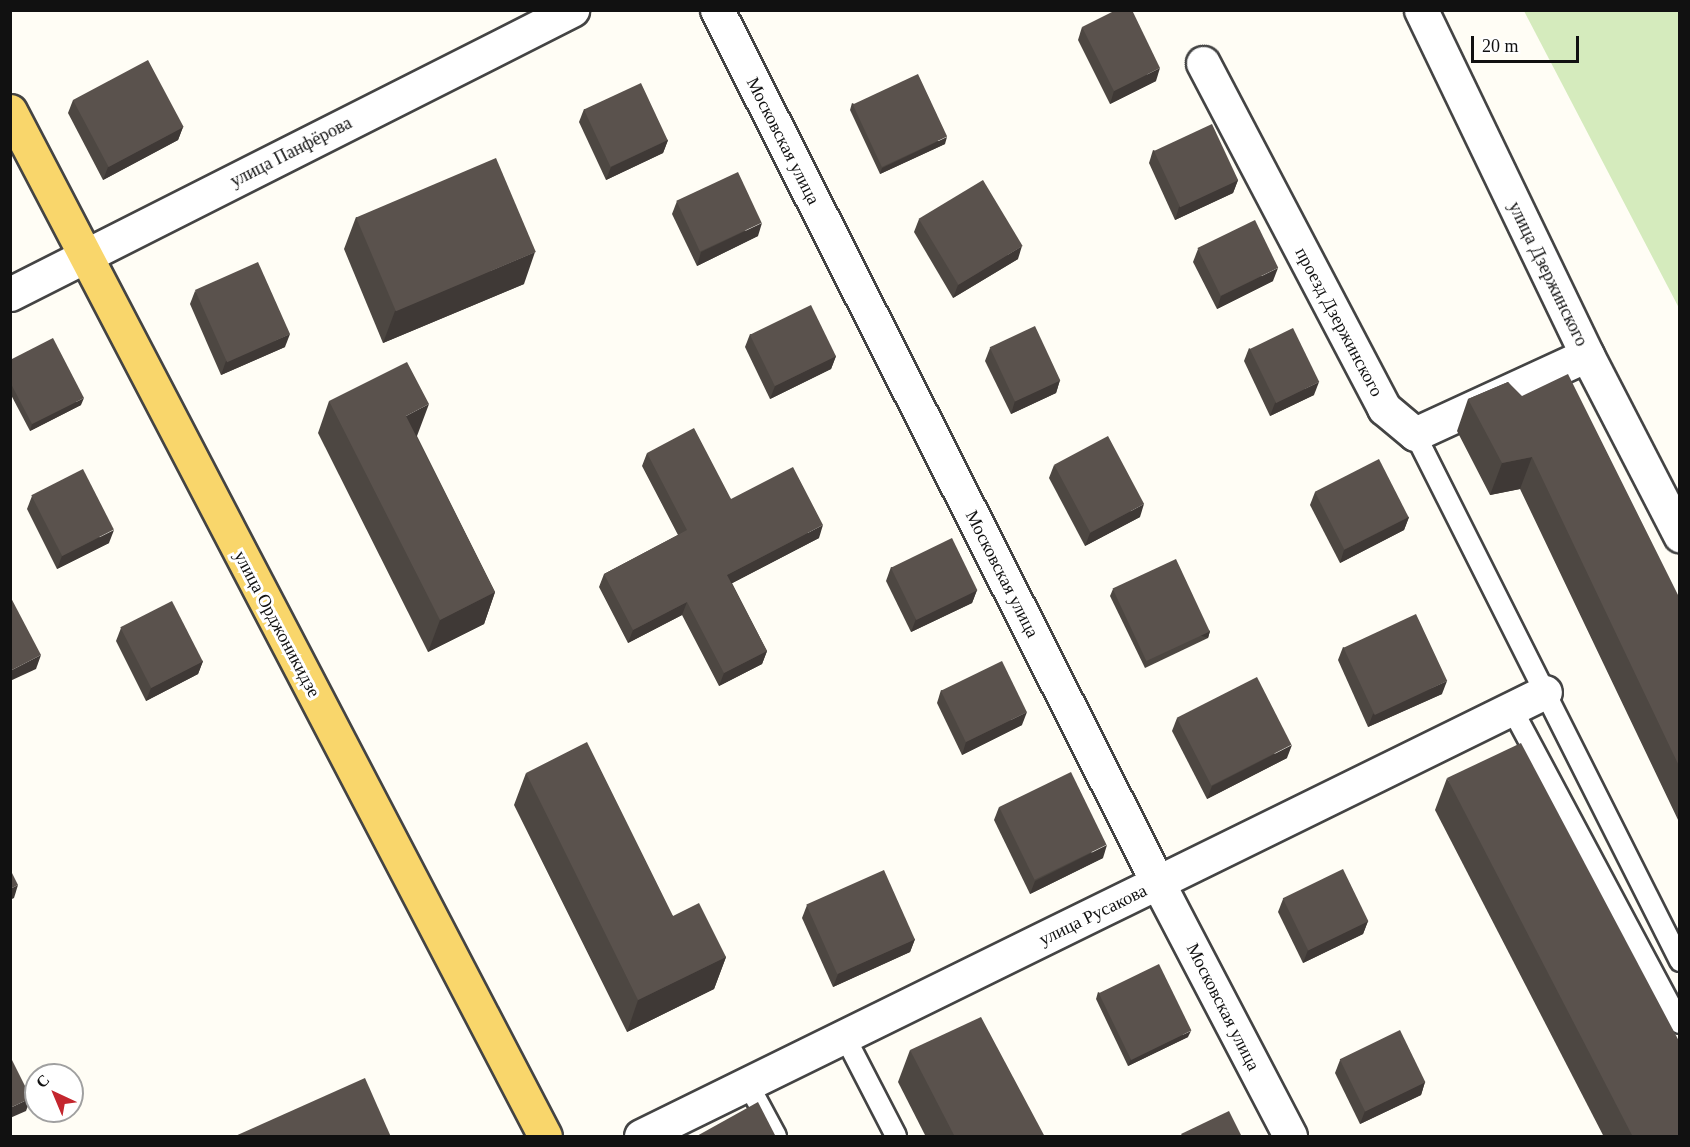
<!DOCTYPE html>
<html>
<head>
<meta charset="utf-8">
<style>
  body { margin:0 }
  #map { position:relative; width:1690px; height:1147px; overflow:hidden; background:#fffdf5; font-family:"Times New Roman",serif }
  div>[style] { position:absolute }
  .green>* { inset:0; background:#d5ebbd }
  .roads { filter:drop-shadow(2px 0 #444) drop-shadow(-2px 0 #444) drop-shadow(0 2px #444) drop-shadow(0 -2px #444) }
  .lane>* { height:20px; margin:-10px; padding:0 10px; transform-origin:10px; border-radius:10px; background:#fff }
  .street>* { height:33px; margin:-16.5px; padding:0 16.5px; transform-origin:16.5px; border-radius:16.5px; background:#fff }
  .primary>* { height:33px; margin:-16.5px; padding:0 16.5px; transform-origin:16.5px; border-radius:16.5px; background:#f9d66b }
  .wall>* { inset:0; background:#4d4742 }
  .shaded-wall>* { inset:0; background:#3f3936; transform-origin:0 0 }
  .building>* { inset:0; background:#5a524d; transform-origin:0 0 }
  span { translate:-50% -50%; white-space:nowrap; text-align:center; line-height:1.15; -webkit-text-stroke:6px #fff; paint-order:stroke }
  .street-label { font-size:18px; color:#111 }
  .frame { position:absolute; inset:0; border:12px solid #111; pointer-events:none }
  .north { position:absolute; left:24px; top:1063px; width:60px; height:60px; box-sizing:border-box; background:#fff; border:2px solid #a0a0a0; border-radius:50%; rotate:316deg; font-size:16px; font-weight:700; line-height:24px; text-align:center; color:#111 }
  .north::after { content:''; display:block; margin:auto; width:21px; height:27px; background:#c4262e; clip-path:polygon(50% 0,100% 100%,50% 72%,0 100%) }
  .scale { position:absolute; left:1471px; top:36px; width:108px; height:27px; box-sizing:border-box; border:3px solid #111; border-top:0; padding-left:8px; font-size:18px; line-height:21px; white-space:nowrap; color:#111; -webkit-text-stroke:4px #fff; paint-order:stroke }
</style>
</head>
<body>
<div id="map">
  <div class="green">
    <i style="clip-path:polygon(1524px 11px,1679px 11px,1679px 308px)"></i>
  </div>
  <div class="roads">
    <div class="lane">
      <i style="left:1415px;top:434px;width:590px;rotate:63.3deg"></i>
      <i style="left:1512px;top:709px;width:356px;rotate:61.9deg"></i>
      <i style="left:845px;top:1037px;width:111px;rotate:62.7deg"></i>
      <i style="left:748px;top:1084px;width:59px;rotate:61.7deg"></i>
    </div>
    <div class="street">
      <i style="left:717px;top:10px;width:978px;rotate:63.2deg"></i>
      <i style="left:1158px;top:883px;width:285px;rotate:62.4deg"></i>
      <i style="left:1421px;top:10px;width:383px;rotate:64.3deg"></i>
      <i style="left:1587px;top:355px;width:203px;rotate:62.7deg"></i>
      <i style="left:1203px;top:63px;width:390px;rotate:62.3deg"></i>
      <i style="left:1384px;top:408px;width:40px;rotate:40deg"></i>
      <i style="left:1415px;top:434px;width:189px;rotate:-24.7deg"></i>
      <i style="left:10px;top:294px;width:630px;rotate:-26.81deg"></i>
      <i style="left:641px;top:1136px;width:1007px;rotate:-26.16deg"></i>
    </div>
    <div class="primary">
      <i style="left:10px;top:111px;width:1156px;rotate:62.44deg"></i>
    </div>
  </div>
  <div class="wall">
    <i style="clip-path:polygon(1082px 27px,1156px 81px,1110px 104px,1078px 40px)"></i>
    <i style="clip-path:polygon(73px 100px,183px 127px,178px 140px,103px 180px,68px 113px)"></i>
    <i style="clip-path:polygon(852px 103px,945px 144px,880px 174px,850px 110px)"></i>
    <i style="clip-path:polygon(584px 109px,668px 140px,663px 153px,606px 180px,579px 122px)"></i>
    <i style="clip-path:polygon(1153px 150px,1238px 180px,1233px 193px,1175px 220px,1149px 163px)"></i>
    <i style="clip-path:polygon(677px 201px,758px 236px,697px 266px,672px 214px)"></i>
    <i style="clip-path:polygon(356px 217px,524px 284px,383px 343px,344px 249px)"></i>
    <i style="clip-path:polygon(919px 219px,1018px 259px,953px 298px,914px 232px)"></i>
    <i style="clip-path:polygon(1198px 249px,1273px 281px,1217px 309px,1193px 262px)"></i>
    <i style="clip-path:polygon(195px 291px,285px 347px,221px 375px,190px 304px)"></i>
    <i style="clip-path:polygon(750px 334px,836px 356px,831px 369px,770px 399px,745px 347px)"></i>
    <i style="clip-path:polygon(990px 348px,1060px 380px,1056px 393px,1011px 414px,985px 361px)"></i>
    <i style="clip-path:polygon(1249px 348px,1314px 395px,1270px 416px,1244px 361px)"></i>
    <i style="clip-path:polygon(10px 360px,81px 405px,30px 431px,10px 393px)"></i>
    <i style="clip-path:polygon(1508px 382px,1680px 599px,1680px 824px,1520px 489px,1490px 495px,1457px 431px,1468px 399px)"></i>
    <i style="clip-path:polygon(329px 401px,417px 436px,495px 592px,484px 624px,428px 652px,318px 433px)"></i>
    <i style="clip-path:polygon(647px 453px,731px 499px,819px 538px,732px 583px,767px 651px,762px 664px,719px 686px,682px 615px,628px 643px,599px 587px,604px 574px,678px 535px,642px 466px)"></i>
    <i style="clip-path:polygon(1054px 465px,1140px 517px,1085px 546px,1049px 478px)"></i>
    <i style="clip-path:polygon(1315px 492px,1409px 517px,1404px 530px,1340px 563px,1310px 505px)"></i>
    <i style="clip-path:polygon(32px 496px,109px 543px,57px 569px,27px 509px)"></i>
    <i style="clip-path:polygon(891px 567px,977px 590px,972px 603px,911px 632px,886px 581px)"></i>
    <i style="clip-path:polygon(1113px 589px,1210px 631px,1208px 638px,1145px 668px,1110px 596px)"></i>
    <i style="clip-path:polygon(121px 628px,203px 661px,198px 674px,146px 701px,116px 641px)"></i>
    <i style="clip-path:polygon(1343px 647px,1442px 694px,1368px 727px,1338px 660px)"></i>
    <i style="clip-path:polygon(941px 690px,1022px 725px,962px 755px,937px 703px)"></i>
    <i style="clip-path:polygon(1177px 718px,1287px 758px,1207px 799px,1172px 731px)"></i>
    <i style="clip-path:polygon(526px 773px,673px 916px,726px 957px,714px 989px,627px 1032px,514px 805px)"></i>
    <i style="clip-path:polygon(1447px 778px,1680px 1137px,1604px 1137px,1435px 810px)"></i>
    <i style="clip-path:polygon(999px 807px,1103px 858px,1030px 894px,994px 820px)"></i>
    <i style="clip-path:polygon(1283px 899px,1368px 921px,1363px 934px,1303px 963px,1278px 912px)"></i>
    <i style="clip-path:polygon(807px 905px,915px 939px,910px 952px,833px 987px,802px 918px)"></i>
    <i style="clip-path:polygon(1098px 992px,1188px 1037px,1128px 1066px,1096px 999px)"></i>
    <i style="clip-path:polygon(910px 1050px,1045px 1137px,926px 1137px,898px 1082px)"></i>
    <i style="clip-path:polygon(1340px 1060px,1425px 1082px,1421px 1095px,1360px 1124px,1335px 1073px)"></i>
  </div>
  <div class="shaded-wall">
    <i style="clip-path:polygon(1160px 68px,1156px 81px,1110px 104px,1114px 91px)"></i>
    <i style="clip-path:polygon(183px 127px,178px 140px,103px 180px,108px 167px)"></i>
    <i style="clip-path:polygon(947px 137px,945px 144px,880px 174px,882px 168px)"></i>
    <i style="clip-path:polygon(668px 140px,663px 153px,606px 180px,611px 167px)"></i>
    <i style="clip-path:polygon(1238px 180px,1233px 193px,1175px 220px,1179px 207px)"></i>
    <i style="clip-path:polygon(762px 223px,758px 236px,697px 266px,701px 252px)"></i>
    <i style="clip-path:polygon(1022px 246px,1018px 259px,953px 298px,958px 285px)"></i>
    <i style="clip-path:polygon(535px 252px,524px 284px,383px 343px,395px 311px)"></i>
    <i style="clip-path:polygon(1278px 268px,1273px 281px,1217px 309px,1221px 296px)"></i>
    <i style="clip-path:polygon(290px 334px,285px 347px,221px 375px,226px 361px)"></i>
    <i style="clip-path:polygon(836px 356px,831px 369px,770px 399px,775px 386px)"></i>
    <i style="clip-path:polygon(1060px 380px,1056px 393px,1011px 414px,1015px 401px)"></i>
    <i style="clip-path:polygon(1319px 382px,1314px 395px,1270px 416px,1275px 403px)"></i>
    <i style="clip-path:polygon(84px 398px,81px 405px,30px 431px,32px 424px)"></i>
    <i style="clip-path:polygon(429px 404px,417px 436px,394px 448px,406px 416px)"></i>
    <i style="clip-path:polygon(1532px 457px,1520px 489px,1490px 495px,1502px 463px)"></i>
    <i style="clip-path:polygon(1144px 504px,1140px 517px,1085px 546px,1090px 533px)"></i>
    <i style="clip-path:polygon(1409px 517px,1404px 530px,1340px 563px,1344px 550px)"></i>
    <i style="clip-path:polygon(823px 525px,819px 538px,723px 588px,727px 575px)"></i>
    <i style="clip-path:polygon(114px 530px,109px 543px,57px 569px,62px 556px)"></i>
    <i style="clip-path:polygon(977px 590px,972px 603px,911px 632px,916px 619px)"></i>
    <i style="clip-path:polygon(495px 592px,484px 624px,428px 652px,440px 620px)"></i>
    <i style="clip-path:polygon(687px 602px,682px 615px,628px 643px,633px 630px)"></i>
    <i style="left:1210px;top:631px;width:7px;height:70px;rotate:106deg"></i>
    <i style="clip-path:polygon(767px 651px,762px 664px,719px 686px,724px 673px)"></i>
    <i style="clip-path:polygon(41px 655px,36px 669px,10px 681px,10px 671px)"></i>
    <i style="clip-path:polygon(203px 661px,198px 674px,146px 701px,151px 688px)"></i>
    <i style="clip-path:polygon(1447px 681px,1442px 694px,1368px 727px,1373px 714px)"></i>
    <i style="clip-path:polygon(1027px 712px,1022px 725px,962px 755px,966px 742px)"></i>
    <i style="clip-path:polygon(1292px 745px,1287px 758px,1207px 799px,1212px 786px)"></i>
    <i style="clip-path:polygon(1107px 845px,1103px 858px,1030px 894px,1035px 881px)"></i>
    <i style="clip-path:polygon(18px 885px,14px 898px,10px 900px,10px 889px)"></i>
    <i style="clip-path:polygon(1368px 921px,1363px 934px,1303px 963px,1308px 950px)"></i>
    <i style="clip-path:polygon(915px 939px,910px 952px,833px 987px,838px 974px)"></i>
    <i style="clip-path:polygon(726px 957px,714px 989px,627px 1032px,638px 1000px)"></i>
    <i style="clip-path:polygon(1191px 1031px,1188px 1037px,1128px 1066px,1131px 1059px)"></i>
    <i style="clip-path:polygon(1425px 1082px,1421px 1095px,1360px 1124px,1365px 1111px)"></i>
    <i style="clip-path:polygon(31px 1098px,26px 1111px,10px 1118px,10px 1108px)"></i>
  </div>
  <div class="building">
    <i style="clip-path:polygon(1116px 10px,1132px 10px,1160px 68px,1114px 91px,1082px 27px)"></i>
    <i style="left:148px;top:60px;width:76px;height:85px;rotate:62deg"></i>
    <i style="left:918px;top:74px;width:69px;height:72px;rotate:65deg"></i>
    <i style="left:641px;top:83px;width:63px;height:63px;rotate:65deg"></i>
    <i style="left:1212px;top:124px;width:62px;height:64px;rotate:65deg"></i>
    <i style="left:496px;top:158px;width:102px;height:152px;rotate:67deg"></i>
    <i style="left:738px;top:172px;width:56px;height:68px;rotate:65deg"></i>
    <i style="left:983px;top:180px;width:77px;height:75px;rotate:59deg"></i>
    <i style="left:1255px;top:220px;width:53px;height:64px;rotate:64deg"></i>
    <i style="left:258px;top:262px;width:79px;height:69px;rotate:66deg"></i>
    <i style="left:811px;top:305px;width:57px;height:68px;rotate:64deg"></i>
    <i style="left:1035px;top:326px;width:60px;height:50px;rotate:65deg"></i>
    <i style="left:1293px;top:328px;width:60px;height:48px;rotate:64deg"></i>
    <i style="clip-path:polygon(53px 338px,84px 398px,32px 424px,10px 382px,10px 360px)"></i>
    <i style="clip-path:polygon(407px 362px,429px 404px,406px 416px,495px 592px,440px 620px,329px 401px)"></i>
    <i style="clip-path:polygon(1568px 374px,1680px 599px,1680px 768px,1532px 457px,1502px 463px,1468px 399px,1508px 382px,1522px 396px)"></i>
    <i style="clip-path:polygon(694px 428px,731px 499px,793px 467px,823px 525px,727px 575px,767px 651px,724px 673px,687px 602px,633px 630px,604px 574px,687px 530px,647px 453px)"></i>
    <i style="left:1108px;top:436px;width:77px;height:61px;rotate:62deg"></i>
    <i style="left:1379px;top:459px;width:65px;height:72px;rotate:63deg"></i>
    <i style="left:83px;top:469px;width:68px;height:58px;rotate:63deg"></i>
    <i style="left:952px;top:538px;width:58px;height:68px;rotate:64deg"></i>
    <i style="left:1176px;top:559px;width:80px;height:70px;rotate:65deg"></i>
    <i style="clip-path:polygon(10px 596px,41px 655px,10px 671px)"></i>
    <i style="left:172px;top:601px;width:68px;height:58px;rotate:63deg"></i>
    <i style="left:1416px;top:614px;width:74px;height:80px;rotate:65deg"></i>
    <i style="left:1002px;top:661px;width:57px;height:68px;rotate:64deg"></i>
    <i style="left:1257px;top:677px;width:76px;height:90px;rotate:63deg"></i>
    <i style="clip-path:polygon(587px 742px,673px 916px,699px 903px,726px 957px,638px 1000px,526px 773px)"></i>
    <i style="clip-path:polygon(1521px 743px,1680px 1043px,1680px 1137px,1633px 1137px,1447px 778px)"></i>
    <i style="left:1071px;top:772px;width:81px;height:80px;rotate:64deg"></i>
    <i style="clip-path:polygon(10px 869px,18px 885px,10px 889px)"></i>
    <i style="left:1343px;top:869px;width:58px;height:67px;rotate:64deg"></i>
    <i style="left:884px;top:870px;width:76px;height:85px;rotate:66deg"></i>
    <i style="left:1159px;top:964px;width:74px;height:67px;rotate:64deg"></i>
    <i style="clip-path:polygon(981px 1017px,1045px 1137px,955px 1137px,910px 1050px)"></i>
    <i style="left:1400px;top:1030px;width:58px;height:67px;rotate:64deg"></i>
    <i style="clip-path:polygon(10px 1056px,31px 1098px,10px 1108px)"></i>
    <i style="clip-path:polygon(365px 1078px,391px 1137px,233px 1137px)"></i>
    <i style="clip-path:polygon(758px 1102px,776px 1137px,695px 1137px)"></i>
    <i style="clip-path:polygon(1229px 1111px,1242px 1137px,1183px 1137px,1181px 1134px)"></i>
  </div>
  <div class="street-label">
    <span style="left:783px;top:141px;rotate:63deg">Московская улица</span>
    <span style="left:291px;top:152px;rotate:-27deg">улица Панфёрова</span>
    <span style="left:1548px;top:274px;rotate:64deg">улица Дзержинского</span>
    <span style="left:1339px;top:322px;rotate:62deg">проезд Дзержинского</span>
    <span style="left:1002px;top:574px;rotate:63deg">Московская улица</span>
    <span style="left:277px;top:624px;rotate:62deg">улица Орджоникидзе</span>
    <span style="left:1093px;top:915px;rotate:-26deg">улица Русакова</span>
    <span style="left:1223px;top:1007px;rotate:63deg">Московская улица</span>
  </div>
  <div class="frame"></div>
  <div class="north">С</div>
  <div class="scale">20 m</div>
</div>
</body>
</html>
